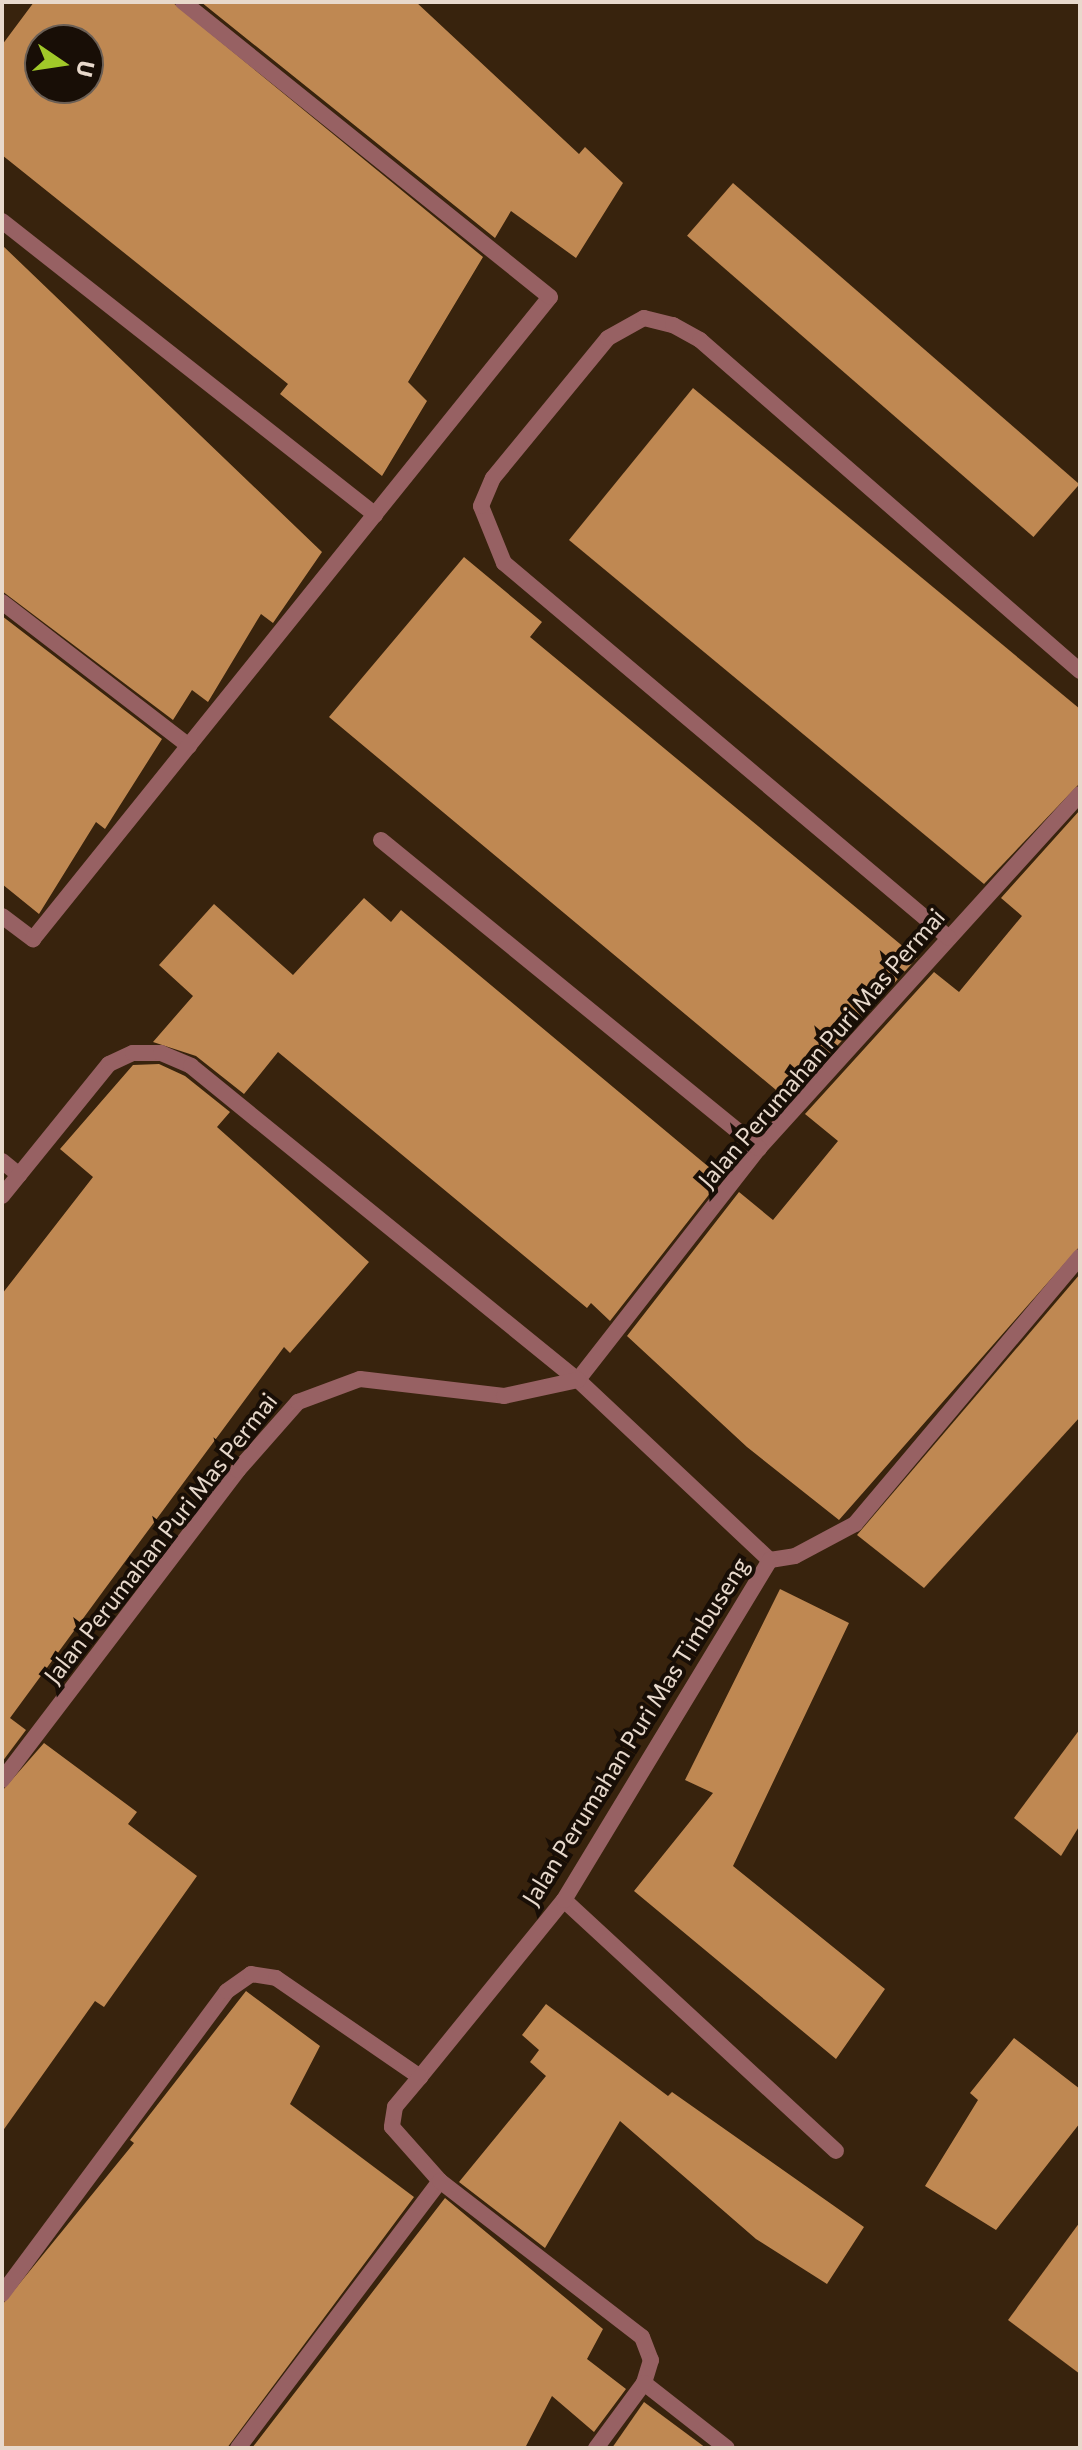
<!DOCTYPE html>
<html>
<head>
<meta charset="utf-8">
<style>
  body { margin:0 }
  #map { position:relative; width:1082px; height:2450px; overflow:hidden; background:#38230d; font-family:Commissioner,sans-serif }
  div>[style] { position:absolute }
  .building>* { inset:0; background:#bf8852; transform-origin:0 0 }
  .street>* { height:16px; margin:-8px; padding:0 8px; transform-origin:8px; border-radius:8px; background:#976163 }
  span { translate:-50% -50%; white-space:nowrap; text-align:center; line-height:1.15; -webkit-text-stroke:8px #180e06; paint-order:stroke }
  .street-label { font-size:24px; color:#e8d9cc }
  .frame { position:absolute; inset:0; border:4px solid #e8d9cc; pointer-events:none }
  .north { position:absolute; left:24px; top:24px; width:80px; height:80px; box-sizing:border-box; background:#180e06; border:2px solid #6b5f55; border-radius:50%; rotate:103deg; font-size:22px; font-weight:700; line-height:32px; text-align:center; color:#e8d9cc }
  .north::after { content:''; display:block; margin:auto; width:28px; height:36px; background:#a1c929; clip-path:polygon(50% 0,100% 100%,50% 72%,0 100%) }
</style>
</head>
<body>
<div id="map">
  <div class="building">
    <i style="clip-path:polygon(evenodd,34px 2px,172px 2px,483px 257px,408px 382px,427px 401px,382px 476px,280px 394px,288px 384px,2px 155px,2px 45px,34px 2px,40px 40px,88px 40px,88px 88px,40px 88px,40px 40px)"></i>
    <i style="clip-path:polygon(201px 2px,416px 2px,579px 154px,585px 147px,623px 183px,576px 258px,511px 211px,495px 238px)"></i>
    <i style="left:733px;top:183px;width:459px;height:70px;rotate:41deg"></i>
    <i style="clip-path:polygon(2px 245px,322px 552px,273px 623px,261px 614px,208px 702px,192px 690px,173px 720px,2px 591px)"></i>
    <i style="clip-path:polygon(693px 388px,1080px 709px,1080px 783px,984px 884px,569px 540px)"></i>
    <i style="clip-path:polygon(464px 557px,542px 622px,530px 637px,917px 958px,788px 1100px,329px 717px)"></i>
    <i style="clip-path:polygon(2px 616px,162px 739px,105px 829px,96px 822px,39px 914px,2px 884px)"></i>
    <i style="clip-path:polygon(1080px 810px,1080px 1246px,839px 1520px,747px 1447px,627px 1336px,739px 1192px,773px 1220px,838px 1141px,805px 1114px,934px 972px,959px 992px,1022px 916px,1001px 898px)"></i>
    <i style="clip-path:polygon(364px 898px,391px 922px,401px 910px,722px 1178px,610px 1321px,591px 1303px,587px 1308px,278px 1052px,244px 1094px,196px 1056px,153px 1042px,193px 996px,159px 965px,214px 904px,293px 975px)"></i>
    <i style="clip-path:polygon(159px 1064px,185px 1076px,230px 1112px,217px 1127px,369px 1262px,290px 1353px,284px 1347px,104px 1590px,10px 1718px,26px 1730px,2px 1762px,2px 1294px,93px 1177px,60px 1149px,133px 1065px)"></i>
    <i style="clip-path:polygon(1080px 1274px,1080px 1417px,924px 1588px,857px 1535px)"></i>
    <i style="clip-path:polygon(780px 1589px,849px 1623px,733px 1866px,885px 1989px,836px 2059px,634px 1891px,713px 1793px,685px 1780px)"></i>
    <i style="clip-path:polygon(1080px 1729px,1080px 1825px,1061px 1856px,1014px 1818px)"></i>
    <i style="clip-path:polygon(44px 1743px,137px 1812px,128px 1824px,197px 1876px,104px 2007px,95px 2001px,2px 2132px,2px 1791px)"></i>
    <i style="clip-path:polygon(246px 1991px,320px 2046px,290px 2104px,414px 2197px,227px 2448px,2px 2448px,2px 2305px,134px 2143px,130px 2140px)"></i>
    <i style="clip-path:polygon(546px 2004px,668px 2096px,672px 2092px,864px 2227px,827px 2284px,756px 2239px,620px 2121px,545px 2248px,459px 2182px,546px 2076px,530px 2062px,539px 2050px,522px 2035px)"></i>
    <i style="clip-path:polygon(1014px 2038px,1080px 2089px,1080px 2123px,996px 2230px,925px 2186px,978px 2100px,970px 2093px)"></i>
    <i style="clip-path:polygon(445px 2198px,603px 2329px,587px 2359px,626px 2389px,594px 2432px,552px 2396px,525px 2448px,252px 2448px)"></i>
    <i style="clip-path:polygon(1080px 2222px,1080px 2374px,1008px 2320px)"></i>
    <i style="clip-path:polygon(644px 2402px,706px 2448px,612px 2448px)"></i>
  </div>
  <div class="street">
    <i style="left:2px;top:221px;width:475px;rotate:38.2deg"></i>
    <i style="left:2px;top:602px;width:236px;rotate:37.6deg"></i>
    <i style="left:1080px;top:794px;width:478px;rotate:132.2deg"></i>
    <i style="left:759px;top:1148px;width:294px;rotate:128deg"></i>
    <i style="left:578px;top:1380px;width:263px;rotate:43.2deg"></i>
    <i style="left:770px;top:1560px;width:25px;rotate:-9deg"></i>
    <i style="left:795px;top:1556px;width:68px;rotate:-28.1deg"></i>
    <i style="left:855px;top:1524px;width:349px;rotate:-49.9deg"></i>
    <i style="left:381px;top:840px;width:488px;rotate:39.2deg"></i>
    <i style="left:2px;top:916px;width:39px;rotate:37deg"></i>
    <i style="left:33px;top:939px;width:824px;rotate:-51.16deg"></i>
    <i style="left:550px;top:297px;width:471px;rotate:-141.2deg"></i>
    <i style="left:949px;top:938px;width:582px;rotate:-139.88deg"></i>
    <i style="left:504px;top:563px;width:61px;rotate:-112deg"></i>
    <i style="left:481px;top:506px;width:30px;rotate:-67deg"></i>
    <i style="left:493px;top:478px;width:181px;rotate:-50.6deg"></i>
    <i style="left:608px;top:338px;width:41px;rotate:-29.1deg"></i>
    <i style="left:644px;top:318px;width:30px;rotate:14deg"></i>
    <i style="left:673px;top:325px;width:31px;rotate:29deg"></i>
    <i style="left:700px;top:340px;width:504px;rotate:41.06deg"></i>
    <i style="left:2px;top:1161px;width:22px;rotate:39deg"></i>
    <i style="left:2px;top:1196px;width:170px;rotate:-51deg"></i>
    <i style="left:109px;top:1064px;width:26px;rotate:-25deg"></i>
    <i style="left:133px;top:1053px;width:28px"></i>
    <i style="left:161px;top:1053px;width:33px;rotate:23deg"></i>
    <i style="left:191px;top:1066px;width:498px;rotate:39.1deg"></i>
    <i style="left:2px;top:1780px;width:390px;rotate:-52.7deg"></i>
    <i style="left:238px;top:1470px;width:91px;rotate:-48.6deg"></i>
    <i style="left:298px;top:1402px;width:66px;rotate:-20.4deg"></i>
    <i style="left:360px;top:1379px;width:145px;rotate:6.7deg"></i>
    <i style="left:504px;top:1396px;width:76px;rotate:-12.2deg"></i>
    <i style="left:564px;top:1900px;width:370px;rotate:42.7deg"></i>
    <i style="left:420px;top:2077px;width:228px;rotate:-50.9deg"></i>
    <i style="left:564px;top:1900px;width:398px;rotate:-58.8deg"></i>
    <i style="left:2px;top:2294px;width:377px;rotate:-53.4deg"></i>
    <i style="left:227px;top:1991px;width:29px;rotate:-35deg"></i>
    <i style="left:251px;top:1974px;width:25px;rotate:9deg"></i>
    <i style="left:276px;top:1978px;width:175px;rotate:34.5deg"></i>
    <i style="left:420px;top:2077px;width:39px;rotate:130deg"></i>
    <i style="left:395px;top:2107px;width:20px;rotate:99deg"></i>
    <i style="left:392px;top:2127px;width:72px;rotate:48.4deg"></i>
    <i style="left:644px;top:2383px;width:105px;rotate:38.1deg"></i>
    <i style="left:238px;top:2448px;width:335px;rotate:-52.9deg"></i>
    <i style="left:440px;top:2181px;width:255px;rotate:37.7deg"></i>
    <i style="left:642px;top:2337px;width:25px;rotate:69deg"></i>
    <i style="left:651px;top:2360px;width:24px;rotate:107deg"></i>
    <i style="left:644px;top:2383px;width:81px;rotate:126.4deg"></i>
  </div>
  <div class="street-label">
    <span style="left:821px;top:1048px;rotate:-49deg">Jalan Perumahan Puri Mas Permai</span>
    <span style="left:160px;top:1538px;rotate:-52deg">Jalan Perumahan Puri Mas Permai</span>
    <span style="left:635px;top:1731px;rotate:-58deg">Jalan Perumahan Puri Mas Timbuseng</span>
  </div>
  <div class="frame"></div>
  <div class="north">U</div>
</div>
</body>
</html>
